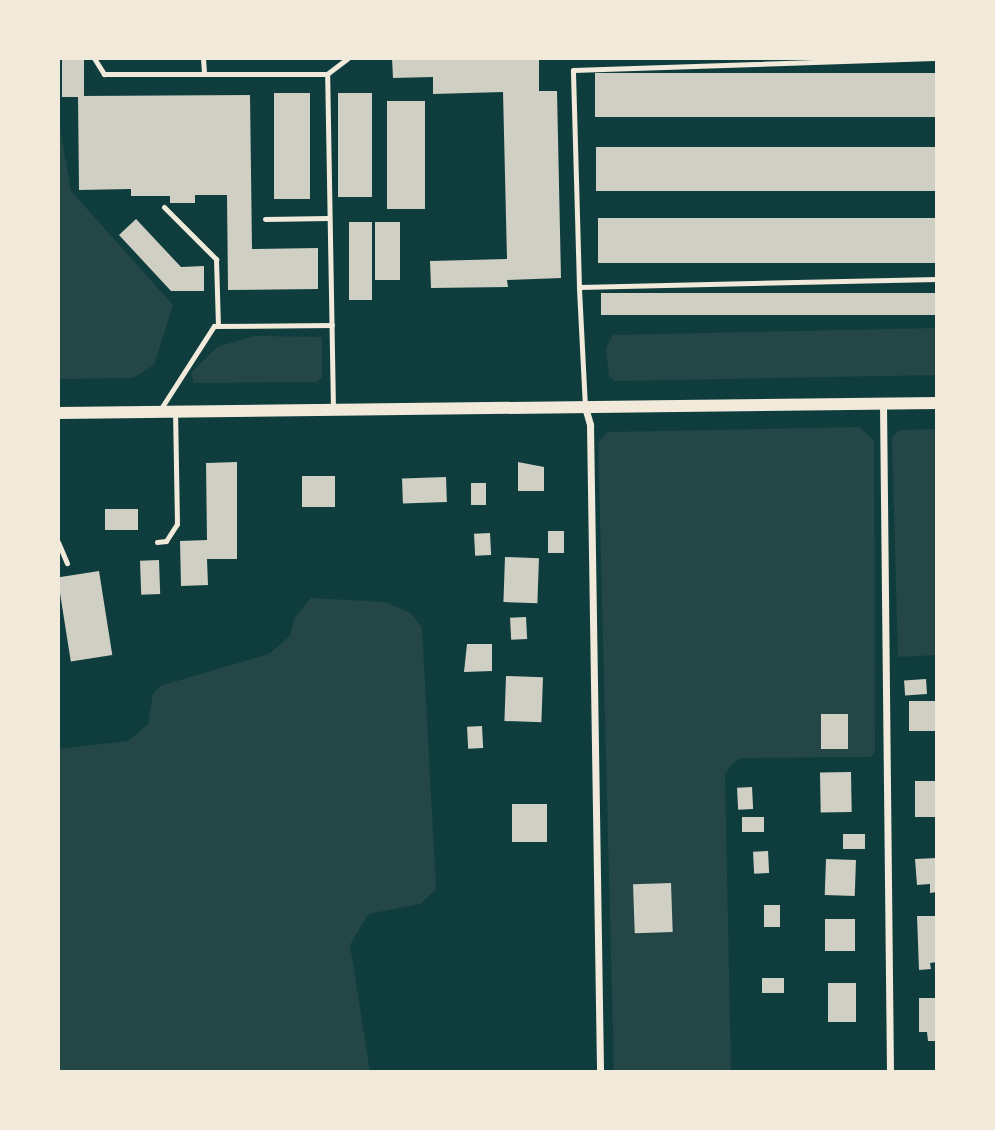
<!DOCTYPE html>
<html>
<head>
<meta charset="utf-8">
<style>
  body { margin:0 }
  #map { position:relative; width:995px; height:1130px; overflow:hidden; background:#0f3d3e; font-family:Montserrat,sans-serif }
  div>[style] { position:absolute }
  .green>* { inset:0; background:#244646 }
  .building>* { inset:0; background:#cfcfc3; transform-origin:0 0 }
  .service>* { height:5px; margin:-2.5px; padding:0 2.5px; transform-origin:2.5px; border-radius:2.5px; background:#f1e9da }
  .minor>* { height:7px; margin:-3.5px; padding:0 3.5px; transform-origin:3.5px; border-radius:3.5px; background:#f1e9da }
  .tertiary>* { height:12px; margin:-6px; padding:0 6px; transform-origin:6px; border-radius:6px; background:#f1e9da }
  span { translate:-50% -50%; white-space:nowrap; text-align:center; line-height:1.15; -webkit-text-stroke:6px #f1e9da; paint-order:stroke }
  .frame { position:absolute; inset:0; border:60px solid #f1e9da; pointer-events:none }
</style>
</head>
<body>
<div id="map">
  <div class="green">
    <i style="clip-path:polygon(58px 117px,71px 191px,173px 305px,154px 365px,133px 378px,58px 379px)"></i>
    <i style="clip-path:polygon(937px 328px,937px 375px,615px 381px,609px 376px,606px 348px,613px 335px)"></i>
    <i style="clip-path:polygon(254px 336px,322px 337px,322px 377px,317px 382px,194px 383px,191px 373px,217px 347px)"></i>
    <i style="clip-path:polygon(859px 427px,874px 440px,875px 752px,871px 757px,741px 758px,732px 764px,725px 774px,731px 1072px,614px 1072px,598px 443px,608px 432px)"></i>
    <i style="clip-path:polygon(937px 429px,937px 655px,898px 657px,892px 437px,900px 430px)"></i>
    <i style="clip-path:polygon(311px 598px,385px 602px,410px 613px,422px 627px,436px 889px,420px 904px,368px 914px,350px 945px,370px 1072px,58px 1072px,58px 749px,128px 741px,148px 724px,153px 694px,160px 686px,269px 654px,290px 636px,294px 619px)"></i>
  </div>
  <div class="building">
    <i style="left:62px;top:58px;width:22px;height:39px"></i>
    <i style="clip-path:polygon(392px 58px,539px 58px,539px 91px,557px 91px,561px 278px,507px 280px,508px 287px,431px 288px,430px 261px,507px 259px,503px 92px,433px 94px,433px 77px,393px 78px)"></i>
    <i style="left:937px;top:73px;width:44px;height:342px;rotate:90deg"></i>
    <i style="left:274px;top:93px;width:36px;height:106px"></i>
    <i style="left:338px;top:93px;width:34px;height:104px"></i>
    <i style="clip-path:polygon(250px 95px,252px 249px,318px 248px,318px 289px,228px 290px,227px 195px,195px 195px,195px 203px,170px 203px,170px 196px,131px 196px,131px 189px,79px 190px,78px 96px)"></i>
    <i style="left:387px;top:101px;width:38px;height:108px"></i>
    <i style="left:937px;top:147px;width:44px;height:341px;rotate:90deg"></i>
    <i style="left:937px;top:218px;width:45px;height:339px;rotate:90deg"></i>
    <i style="clip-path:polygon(136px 219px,181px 267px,204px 266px,204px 291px,171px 291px,119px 235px)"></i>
    <i style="left:349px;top:222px;width:23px;height:78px"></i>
    <i style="left:375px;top:222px;width:25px;height:58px"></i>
    <i style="left:937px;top:293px;width:22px;height:336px;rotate:90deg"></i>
    <i style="clip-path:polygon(237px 462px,237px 559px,207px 559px,208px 585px,181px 586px,180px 541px,207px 540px,206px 463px)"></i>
    <i style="clip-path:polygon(518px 462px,544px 467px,544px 491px,518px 491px)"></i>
    <i style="left:302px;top:476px;width:33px;height:31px"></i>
    <i style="left:446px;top:477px;width:25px;height:44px;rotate:88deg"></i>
    <i style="left:471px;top:483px;width:15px;height:22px"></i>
    <i style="left:138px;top:509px;width:21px;height:33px;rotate:90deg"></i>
    <i style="left:564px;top:531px;width:22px;height:16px;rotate:90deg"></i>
    <i style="left:490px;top:533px;width:22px;height:16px;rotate:87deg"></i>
    <i style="left:505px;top:557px;width:34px;height:45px;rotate:2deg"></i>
    <i style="left:159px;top:560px;width:34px;height:19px;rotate:88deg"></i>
    <i style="left:99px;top:571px;width:85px;height:42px;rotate:81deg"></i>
    <i style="left:526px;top:617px;width:22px;height:16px;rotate:87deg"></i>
    <i style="clip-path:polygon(467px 644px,492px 644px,492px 671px,464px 672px)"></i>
    <i style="left:506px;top:676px;width:37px;height:45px;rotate:2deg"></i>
    <i style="left:926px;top:679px;width:15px;height:22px;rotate:86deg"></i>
    <i style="left:937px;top:701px;width:30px;height:28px;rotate:90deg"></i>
    <i style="left:821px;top:714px;width:27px;height:35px"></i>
    <i style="left:482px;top:726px;width:22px;height:15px;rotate:87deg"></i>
    <i style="left:851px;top:772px;width:40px;height:31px;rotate:89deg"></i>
    <i style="left:937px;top:781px;width:36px;height:22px;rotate:90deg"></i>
    <i style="left:752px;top:787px;width:22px;height:15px;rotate:87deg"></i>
    <i style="left:547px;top:804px;width:38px;height:35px;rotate:90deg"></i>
    <i style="left:742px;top:817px;width:22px;height:15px"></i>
    <i style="left:843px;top:834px;width:22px;height:15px"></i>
    <i style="left:768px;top:851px;width:22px;height:15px;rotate:87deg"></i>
    <i style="clip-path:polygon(937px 858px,937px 892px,930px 893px,930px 884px,917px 885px,915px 859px)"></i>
    <i style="left:826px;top:859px;width:30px;height:36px;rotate:2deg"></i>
    <i style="left:671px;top:883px;width:49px;height:38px;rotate:88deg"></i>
    <i style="left:780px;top:905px;width:22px;height:16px;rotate:90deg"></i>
    <i style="clip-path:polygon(917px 916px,937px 916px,937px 962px,930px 963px,931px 969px,919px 970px)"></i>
    <i style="left:825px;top:919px;width:30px;height:32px"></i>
    <i style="left:762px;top:978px;width:22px;height:15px"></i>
    <i style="left:828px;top:983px;width:28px;height:39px"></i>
    <i style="clip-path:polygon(919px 998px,937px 998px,937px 1041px,928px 1041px,927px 1032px,919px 1032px)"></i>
  </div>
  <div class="service">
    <i style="left:94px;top:58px;width:19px;rotate:58deg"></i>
    <i style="left:104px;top:74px;width:223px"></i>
    <i style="left:203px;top:58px;width:16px;rotate:86deg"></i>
    <i style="left:164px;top:207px;width:74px;rotate:45deg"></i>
    <i style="left:216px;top:259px;width:67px;rotate:88.3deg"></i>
    <i style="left:265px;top:219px;width:64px;rotate:-0.9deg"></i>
    <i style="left:579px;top:287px;width:217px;rotate:-91.6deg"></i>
    <i style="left:573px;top:70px;width:361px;rotate:-1.9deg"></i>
    <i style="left:585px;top:407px;width:120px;rotate:-92.9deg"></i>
    <i style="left:579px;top:287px;width:358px;rotate:-1.3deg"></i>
    <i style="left:333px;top:409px;width:335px;rotate:-91deg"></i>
    <i style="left:327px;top:74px;width:26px;rotate:-37deg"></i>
    <i style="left:160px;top:410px;width:100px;rotate:-57.3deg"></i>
    <i style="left:214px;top:326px;width:118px;rotate:-0.5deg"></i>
    <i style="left:58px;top:542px;width:23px;rotate:67deg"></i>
    <i style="left:157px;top:542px;width:9px;rotate:-6deg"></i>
    <i style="left:166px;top:541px;width:20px;rotate:-57deg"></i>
    <i style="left:177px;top:524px;width:111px;rotate:-91deg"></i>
  </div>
  <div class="minor">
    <i style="left:883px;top:404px;width:668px;rotate:89.4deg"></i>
    <i style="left:585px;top:407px;width:19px;rotate:74deg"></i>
    <i style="left:590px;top:425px;width:647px;rotate:89.11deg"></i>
  </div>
  <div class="tertiary">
    <i style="left:58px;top:413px;width:879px;rotate:-0.65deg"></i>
  </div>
  <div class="frame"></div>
</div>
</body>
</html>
